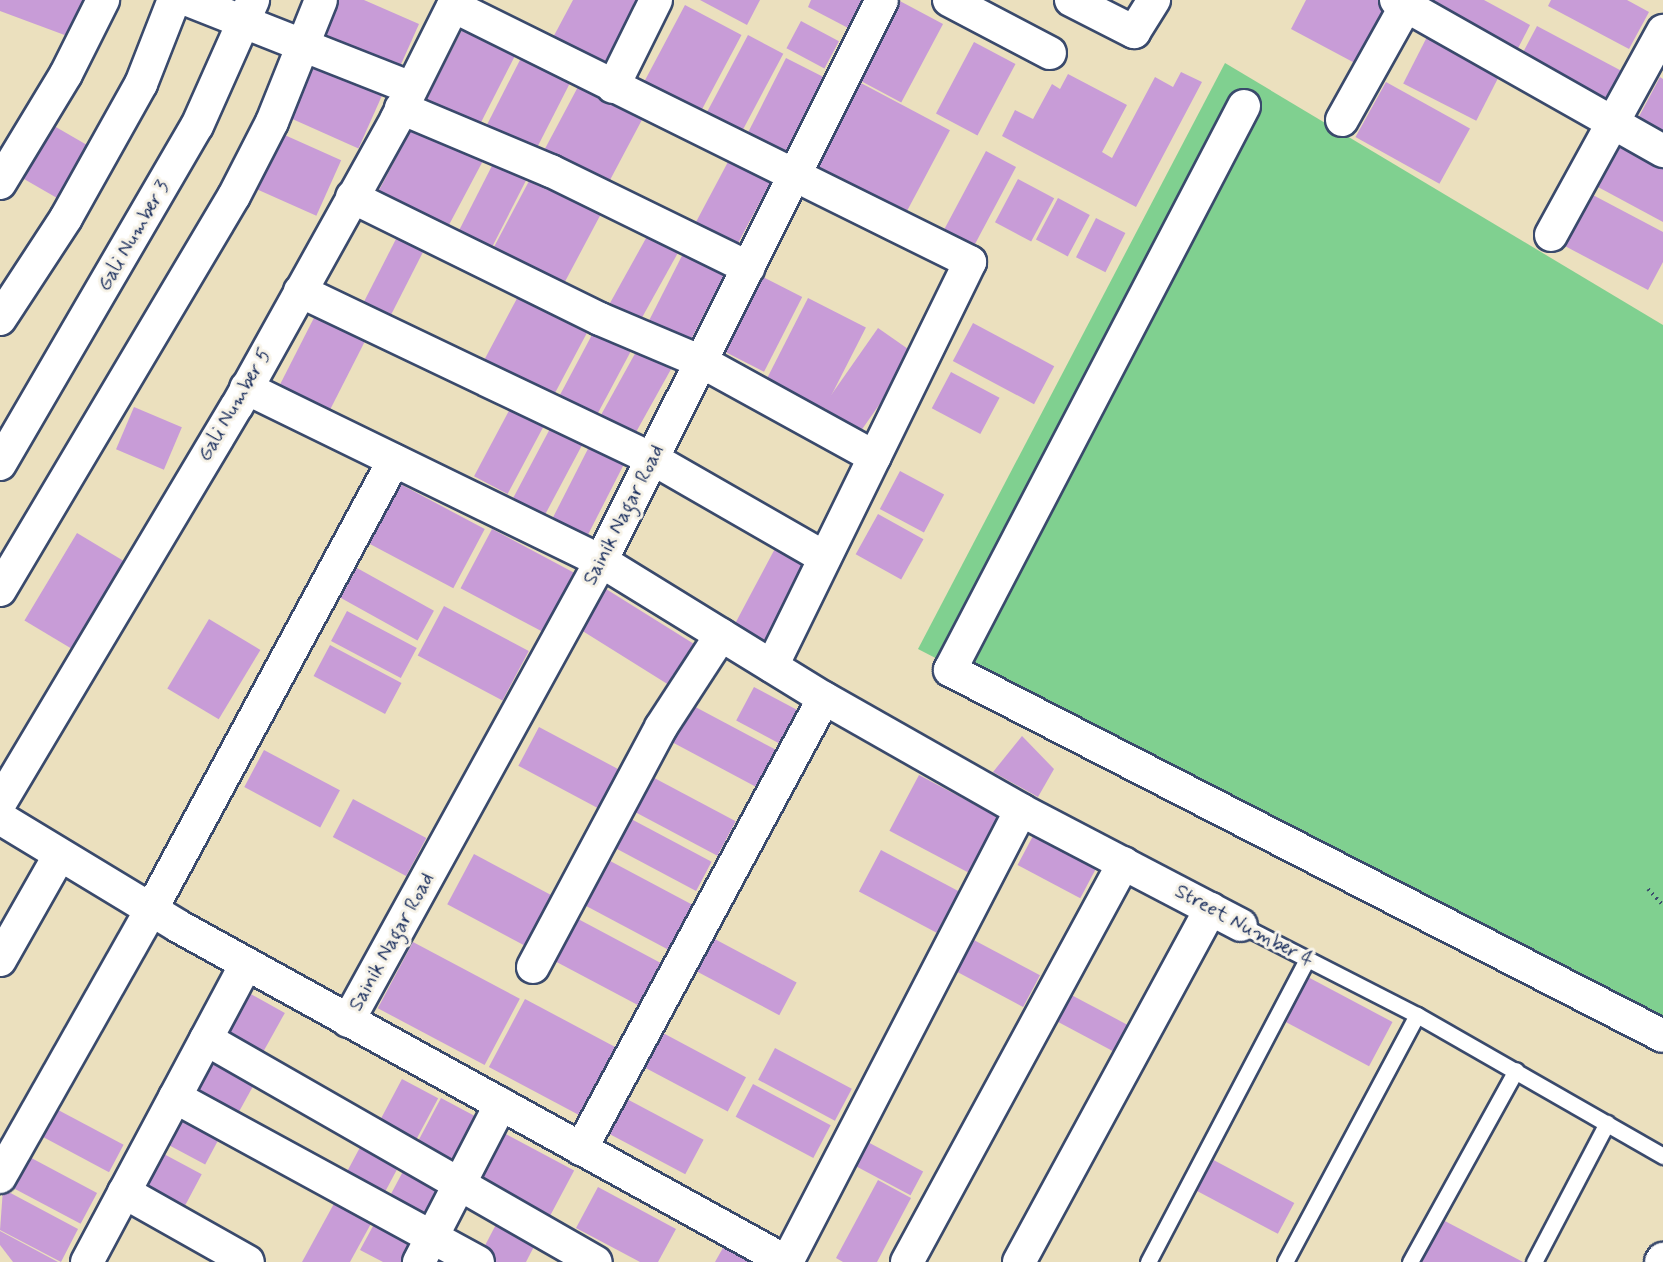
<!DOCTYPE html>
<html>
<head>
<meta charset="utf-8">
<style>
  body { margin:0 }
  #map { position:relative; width:1663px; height:1262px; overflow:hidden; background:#ebe0be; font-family:Mynerve,sans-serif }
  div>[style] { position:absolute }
  .green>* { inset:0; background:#80d090 }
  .building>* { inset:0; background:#c89cd7; transform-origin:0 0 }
  .path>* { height:4px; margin-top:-2px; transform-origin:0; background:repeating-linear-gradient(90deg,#3a4a6c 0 1.5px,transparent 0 6px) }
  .roads { filter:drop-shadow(2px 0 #3a4a6c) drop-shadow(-2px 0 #3a4a6c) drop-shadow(0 2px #3a4a6c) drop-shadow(0 -2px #3a4a6c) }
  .service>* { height:15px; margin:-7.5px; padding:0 7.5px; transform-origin:7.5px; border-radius:7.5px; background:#fff }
  .minor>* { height:32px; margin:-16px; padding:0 16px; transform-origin:16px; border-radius:16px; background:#fff }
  span { translate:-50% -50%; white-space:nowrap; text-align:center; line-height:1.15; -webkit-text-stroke:6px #f7f3e8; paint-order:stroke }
  .street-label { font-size:20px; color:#1b2f5e }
</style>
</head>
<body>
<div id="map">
  <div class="green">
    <i style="clip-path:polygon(1225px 63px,1663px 325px,1663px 1032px,918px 649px)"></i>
  </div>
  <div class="building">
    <i style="clip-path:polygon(0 0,88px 0,78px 40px,0 11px)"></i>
    <i style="clip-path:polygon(325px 0,364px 0,419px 24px,394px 80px,306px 42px)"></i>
    <i style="clip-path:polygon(573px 0,638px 0,600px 72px,549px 45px)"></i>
    <i style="clip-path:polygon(700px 0,760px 0,747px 25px)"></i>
    <i style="clip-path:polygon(811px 0,866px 0,850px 29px,808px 7px)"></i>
    <i style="left:898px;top:0;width:51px;height:89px;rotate:28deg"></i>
    <i style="clip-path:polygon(1306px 0,1379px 0,1398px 10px,1366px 69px,1291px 29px)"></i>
    <i style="clip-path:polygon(1433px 0,1484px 0,1530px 25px,1513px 58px,1427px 12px)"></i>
    <i style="clip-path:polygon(1551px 0,1627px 0,1649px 12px,1629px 49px,1548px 6px)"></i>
    <i style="left:685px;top:5px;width:64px;height:90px;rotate:28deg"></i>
    <i style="left:801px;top:21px;width:43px;height:31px;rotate:28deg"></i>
    <i style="left:466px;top:22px;width:59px;height:98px;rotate:27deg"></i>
    <i style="left:1537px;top:26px;width:97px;height:41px;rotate:28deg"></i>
    <i style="left:1430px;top:31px;width:82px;height:59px;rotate:27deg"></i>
    <i style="left:748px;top:35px;width:40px;height:92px;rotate:28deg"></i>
    <i style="left:974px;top:42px;width:47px;height:81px;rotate:28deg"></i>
    <i style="left:307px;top:50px;width:87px;height:69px;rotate:24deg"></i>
    <i style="left:522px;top:56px;width:55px;height:87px;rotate:27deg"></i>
    <i style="left:786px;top:58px;width:42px;height:91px;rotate:27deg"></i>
    <i style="clip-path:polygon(1181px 72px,1202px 82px,1136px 207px,1002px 136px,1015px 110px,1033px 119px,1052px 84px,1060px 89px,1068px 74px,1127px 105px,1102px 152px,1112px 158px,1155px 77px,1173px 87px)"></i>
    <i style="clip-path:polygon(1660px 77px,1663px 79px,1663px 139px,1635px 124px)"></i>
    <i style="left:859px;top:82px;width:103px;height:96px;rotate:28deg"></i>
    <i style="left:1386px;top:82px;width:96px;height:63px;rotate:29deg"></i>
    <i style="left:580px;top:83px;width:72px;height:89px;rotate:28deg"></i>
    <i style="left:418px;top:117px;width:78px;height:89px;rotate:28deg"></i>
    <i style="left:42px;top:119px;width:67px;height:61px;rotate:30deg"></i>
    <i style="left:269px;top:128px;width:79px;height:61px;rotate:24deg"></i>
    <i style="clip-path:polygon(1624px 140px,1663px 161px,1663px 222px,1598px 187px)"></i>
    <i style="left:986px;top:151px;width:34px;height:93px;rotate:28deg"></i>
    <i style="left:499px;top:152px;width:37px;height:94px;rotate:27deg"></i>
    <i style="left:729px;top:160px;width:47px;height:85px;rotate:28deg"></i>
    <i style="left:537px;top:166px;width:79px;height:101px;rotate:28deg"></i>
    <i style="left:1018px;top:179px;width:41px;height:49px;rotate:28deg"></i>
    <i style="clip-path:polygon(1591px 194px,1663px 232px,1663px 262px,1648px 290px,1563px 245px)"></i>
    <i style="left:1058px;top:198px;width:36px;height:47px;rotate:28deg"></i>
    <i style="left:1096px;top:218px;width:33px;height:44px;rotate:27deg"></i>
    <i style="left:650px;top:231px;width:35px;height:87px;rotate:29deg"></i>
    <i style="left:397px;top:237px;width:30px;height:84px;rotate:27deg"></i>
    <i style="left:689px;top:242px;width:46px;height:95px;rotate:27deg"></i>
    <i style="left:763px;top:277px;width:44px;height:84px;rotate:27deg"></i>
    <i style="left:522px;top:289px;width:78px;height:90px;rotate:28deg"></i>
    <i style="left:808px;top:298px;width:65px;height:96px;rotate:27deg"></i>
    <i style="left:320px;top:306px;width:56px;height:92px;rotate:27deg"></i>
    <i style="left:973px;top:323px;width:92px;height:43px;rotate:28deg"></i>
    <i style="left:878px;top:328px;width:45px;height:96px;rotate:35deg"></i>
    <i style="left:594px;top:331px;width:42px;height:87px;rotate:28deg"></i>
    <i style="left:637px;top:350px;width:39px;height:88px;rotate:29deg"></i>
    <i style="left:951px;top:372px;width:55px;height:41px;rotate:28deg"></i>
    <i style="left:513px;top:403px;width:38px;height:83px;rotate:28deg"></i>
    <i style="left:134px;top:407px;width:52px;height:46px;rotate:23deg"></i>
    <i style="left:553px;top:423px;width:36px;height:86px;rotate:28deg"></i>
    <i style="left:594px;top:437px;width:39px;height:94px;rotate:27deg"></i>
    <i style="left:900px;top:471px;width:50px;height:43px;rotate:28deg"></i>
    <i style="left:400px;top:484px;width:96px;height:67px;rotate:28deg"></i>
    <i style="left:878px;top:514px;width:52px;height:46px;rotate:29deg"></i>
    <i style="left:492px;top:529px;width:93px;height:67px;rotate:28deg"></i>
    <i style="left:77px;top:533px;width:57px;height:102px;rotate:31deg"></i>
    <i style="left:779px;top:541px;width:45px;height:105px;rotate:28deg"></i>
    <i style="left:357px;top:568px;width:88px;height:34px;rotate:29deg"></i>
    <i style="left:598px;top:584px;width:126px;height:48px;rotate:32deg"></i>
    <i style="left:444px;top:606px;width:96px;height:56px;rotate:28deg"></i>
    <i style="left:347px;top:611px;width:79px;height:34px;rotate:28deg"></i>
    <i style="left:209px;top:619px;width:60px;height:81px;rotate:31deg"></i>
    <i style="left:330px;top:645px;width:81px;height:35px;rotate:28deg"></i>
    <i style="left:754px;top:687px;width:49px;height:38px;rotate:28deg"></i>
    <i style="left:686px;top:702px;width:104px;height:42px;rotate:28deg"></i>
    <i style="left:539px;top:727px;width:101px;height:44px;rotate:28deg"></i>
    <i style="clip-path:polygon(1022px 736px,1054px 769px,1038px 797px,993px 772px)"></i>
    <i style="left:264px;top:750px;width:86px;height:42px;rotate:28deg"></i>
    <i style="left:643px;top:772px;width:105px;height:39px;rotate:28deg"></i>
    <i style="left:919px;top:775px;width:92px;height:63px;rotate:28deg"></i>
    <i style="left:353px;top:799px;width:83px;height:43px;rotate:28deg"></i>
    <i style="left:618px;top:812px;width:106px;height:33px;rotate:28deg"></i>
    <i style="left:1034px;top:834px;width:71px;height:35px;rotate:28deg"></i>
    <i style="left:881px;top:850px;width:88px;height:47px;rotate:28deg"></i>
    <i style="left:474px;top:854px;width:102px;height:57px;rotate:28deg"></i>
    <i style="left:597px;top:854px;width:108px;height:51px;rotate:28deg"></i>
    <i style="left:565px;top:912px;width:109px;height:48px;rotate:28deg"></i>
    <i style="left:711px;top:937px;width:97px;height:37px;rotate:28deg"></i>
    <i style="left:972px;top:939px;width:77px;height:36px;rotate:28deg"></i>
    <i style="left:413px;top:942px;width:121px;height:75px;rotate:28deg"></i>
    <i style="left:1306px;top:976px;width:98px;height:50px;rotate:28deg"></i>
    <i style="left:1062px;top:990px;width:77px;height:30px;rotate:28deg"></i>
    <i style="left:249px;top:993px;width:41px;height:50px;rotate:29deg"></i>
    <i style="left:525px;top:999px;width:109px;height:77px;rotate:28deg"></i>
    <i style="left:663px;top:1033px;width:94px;height:39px;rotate:28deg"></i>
    <i style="left:775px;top:1048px;width:87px;height:36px;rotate:28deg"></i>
    <i style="left:215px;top:1060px;width:46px;height:45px;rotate:29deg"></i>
    <i style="left:402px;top:1079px;width:41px;height:47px;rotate:28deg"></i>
    <i style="left:753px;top:1084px;width:88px;height:37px;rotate:28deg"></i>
    <i style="left:441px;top:1098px;width:43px;height:50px;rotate:28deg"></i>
    <i style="left:625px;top:1098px;width:89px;height:39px;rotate:28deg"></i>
    <i style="left:45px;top:1103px;width:89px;height:31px;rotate:28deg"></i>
    <i style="left:186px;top:1109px;width:43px;height:40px;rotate:28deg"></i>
    <i style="left:500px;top:1131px;width:84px;height:53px;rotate:28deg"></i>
    <i style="left:365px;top:1138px;width:43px;height:46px;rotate:28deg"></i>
    <i style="left:864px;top:1140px;width:67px;height:27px;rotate:28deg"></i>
    <i style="left:22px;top:1153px;width:85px;height:35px;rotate:28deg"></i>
    <i style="left:162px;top:1153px;width:45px;height:38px;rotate:28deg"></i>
    <i style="left:1206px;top:1156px;width:100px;height:35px;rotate:28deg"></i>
    <i style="left:408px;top:1162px;width:45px;height:45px;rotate:28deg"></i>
    <i style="clip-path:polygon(878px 1180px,911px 1198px,877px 1262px,843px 1262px,836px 1258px)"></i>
    <i style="clip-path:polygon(598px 1187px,676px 1229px,658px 1262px,640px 1262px,576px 1228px)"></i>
    <i style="clip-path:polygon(3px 1189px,78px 1229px,61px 1262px,0 1230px)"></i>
    <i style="clip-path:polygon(342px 1189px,379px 1209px,350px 1262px,302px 1262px)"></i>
    <i style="clip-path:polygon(502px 1213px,541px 1233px,526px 1262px,488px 1262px,479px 1257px)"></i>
    <i style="clip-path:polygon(379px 1215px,421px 1237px,407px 1262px,383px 1262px,360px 1250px)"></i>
    <i style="clip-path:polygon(1443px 1220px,1523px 1262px,1422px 1262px)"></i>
    <i style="clip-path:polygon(0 1231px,58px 1262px,13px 1262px,0 1245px)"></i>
    <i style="clip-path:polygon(728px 1239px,771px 1262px,715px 1262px)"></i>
  </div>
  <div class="path">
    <i style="left:1648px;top:889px;width:22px;rotate:47deg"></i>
  </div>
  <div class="roads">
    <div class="service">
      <i style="left:1241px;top:925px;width:198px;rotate:27.1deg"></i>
      <i style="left:1417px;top:1015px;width:284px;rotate:29.8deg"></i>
      <i style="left:1148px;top:1262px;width:342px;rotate:-62.3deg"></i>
      <i style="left:1285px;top:1262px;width:280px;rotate:-61.9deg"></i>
      <i style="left:1410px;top:1262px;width:219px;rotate:-61.1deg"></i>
      <i style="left:1534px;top:1262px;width:157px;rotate:-62.3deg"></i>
    </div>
    <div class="minor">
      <i style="left:188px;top:0;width:240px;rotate:21.5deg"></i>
      <i style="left:949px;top:0;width:114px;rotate:27.7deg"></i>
      <i style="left:1071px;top:0;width:71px;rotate:26.9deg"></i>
      <i style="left:1134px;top:32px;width:38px;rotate:-58deg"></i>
      <i style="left:1396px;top:0;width:307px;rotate:29.5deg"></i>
      <i style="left:453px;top:6px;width:577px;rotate:26.34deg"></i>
      <i style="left:970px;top:262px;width:450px;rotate:116.1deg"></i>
      <i style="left:613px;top:87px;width:97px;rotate:-63.7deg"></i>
      <i style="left:1244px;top:106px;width:636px;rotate:117.53deg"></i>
      <i style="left:950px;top:670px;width:801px;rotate:27.17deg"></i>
      <i style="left:401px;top:108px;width:163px;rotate:22.8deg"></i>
      <i style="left:551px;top:171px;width:220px;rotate:26.1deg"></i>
      <i style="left:1342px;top:120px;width:137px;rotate:-60.8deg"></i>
      <i style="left:0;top:183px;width:127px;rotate:-58.8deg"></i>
      <i style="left:66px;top:74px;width:83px;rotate:-63.4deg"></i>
      <i style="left:352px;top:197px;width:276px;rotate:26.2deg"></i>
      <i style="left:600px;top:319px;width:111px;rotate:22.9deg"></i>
      <i style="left:702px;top:362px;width:197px;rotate:28.8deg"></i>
      <i style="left:1551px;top:235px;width:233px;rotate:-61.2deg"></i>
      <i style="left:300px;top:291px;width:391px;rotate:25.5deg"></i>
      <i style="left:653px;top:459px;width:198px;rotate:29.9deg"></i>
      <i style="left:0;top:319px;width:121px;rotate:-56.8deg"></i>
      <i style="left:66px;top:218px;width:154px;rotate:-60.8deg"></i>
      <i style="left:141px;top:84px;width:90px;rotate:-68.6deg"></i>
      <i style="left:246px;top:388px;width:395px;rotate:26deg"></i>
      <i style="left:601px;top:561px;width:262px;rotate:31.6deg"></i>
      <i style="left:824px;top:698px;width:227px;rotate:29.6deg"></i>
      <i style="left:1021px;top:810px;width:248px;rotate:27.6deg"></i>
      <i style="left:0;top:464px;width:391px;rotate:-59.8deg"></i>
      <i style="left:197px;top:126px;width:138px;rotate:-66deg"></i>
      <i style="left:0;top:590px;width:458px;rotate:-59.3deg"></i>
      <i style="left:234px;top:196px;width:83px;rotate:-62.8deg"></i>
      <i style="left:272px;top:122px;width:131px;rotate:-68.1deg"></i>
      <i style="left:0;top:803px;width:462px;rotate:-59.2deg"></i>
      <i style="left:237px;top:406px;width:329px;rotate:-60.9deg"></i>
      <i style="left:397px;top:118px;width:132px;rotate:-63.4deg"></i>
      <i style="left:0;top:818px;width:208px;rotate:31.2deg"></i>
      <i style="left:178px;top:926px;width:696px;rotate:28.89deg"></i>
      <i style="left:787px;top:1262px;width:509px;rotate:-62.63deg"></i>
      <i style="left:0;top:960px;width:120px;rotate:-60.4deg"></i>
      <i style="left:533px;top:967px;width:272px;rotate:-61.9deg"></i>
      <i style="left:661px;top:727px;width:110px;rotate:-56.9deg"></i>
      <i style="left:348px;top:1021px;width:525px;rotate:-61.19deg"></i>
      <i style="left:601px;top:561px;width:627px;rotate:-63.39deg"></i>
      <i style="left:206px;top:1039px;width:449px;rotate:29.8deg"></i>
      <i style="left:175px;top:1097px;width:345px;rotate:28.6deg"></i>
      <i style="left:581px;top:1149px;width:512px;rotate:-61.68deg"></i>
      <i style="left:0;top:1177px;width:307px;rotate:-60.5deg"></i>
      <i style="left:151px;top:910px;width:511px;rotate:-61.63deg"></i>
      <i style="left:124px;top:1192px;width:142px;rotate:29.4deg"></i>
      <i style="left:87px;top:1262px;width:338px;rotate:-61.9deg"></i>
      <i style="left:419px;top:1262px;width:178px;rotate:-62.6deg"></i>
      <i style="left:907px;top:1262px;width:454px;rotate:-61.5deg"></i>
      <i style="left:1019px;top:1262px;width:402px;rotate:-61.5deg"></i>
      <i style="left:1661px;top:1262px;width:4px;rotate:-56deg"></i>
    </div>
  </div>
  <div class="street-label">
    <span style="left:134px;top:236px;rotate:-60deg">Gali Number 3</span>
    <span style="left:235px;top:405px;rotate:-60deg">Gali Number 5</span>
    <span style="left:624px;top:515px;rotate:-63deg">Sainik Nagar Road</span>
    <span style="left:1244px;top:926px;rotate:28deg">Street Number 4</span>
    <span style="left:392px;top:942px;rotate:-61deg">Sainik Nagar Road</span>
  </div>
</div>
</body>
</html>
